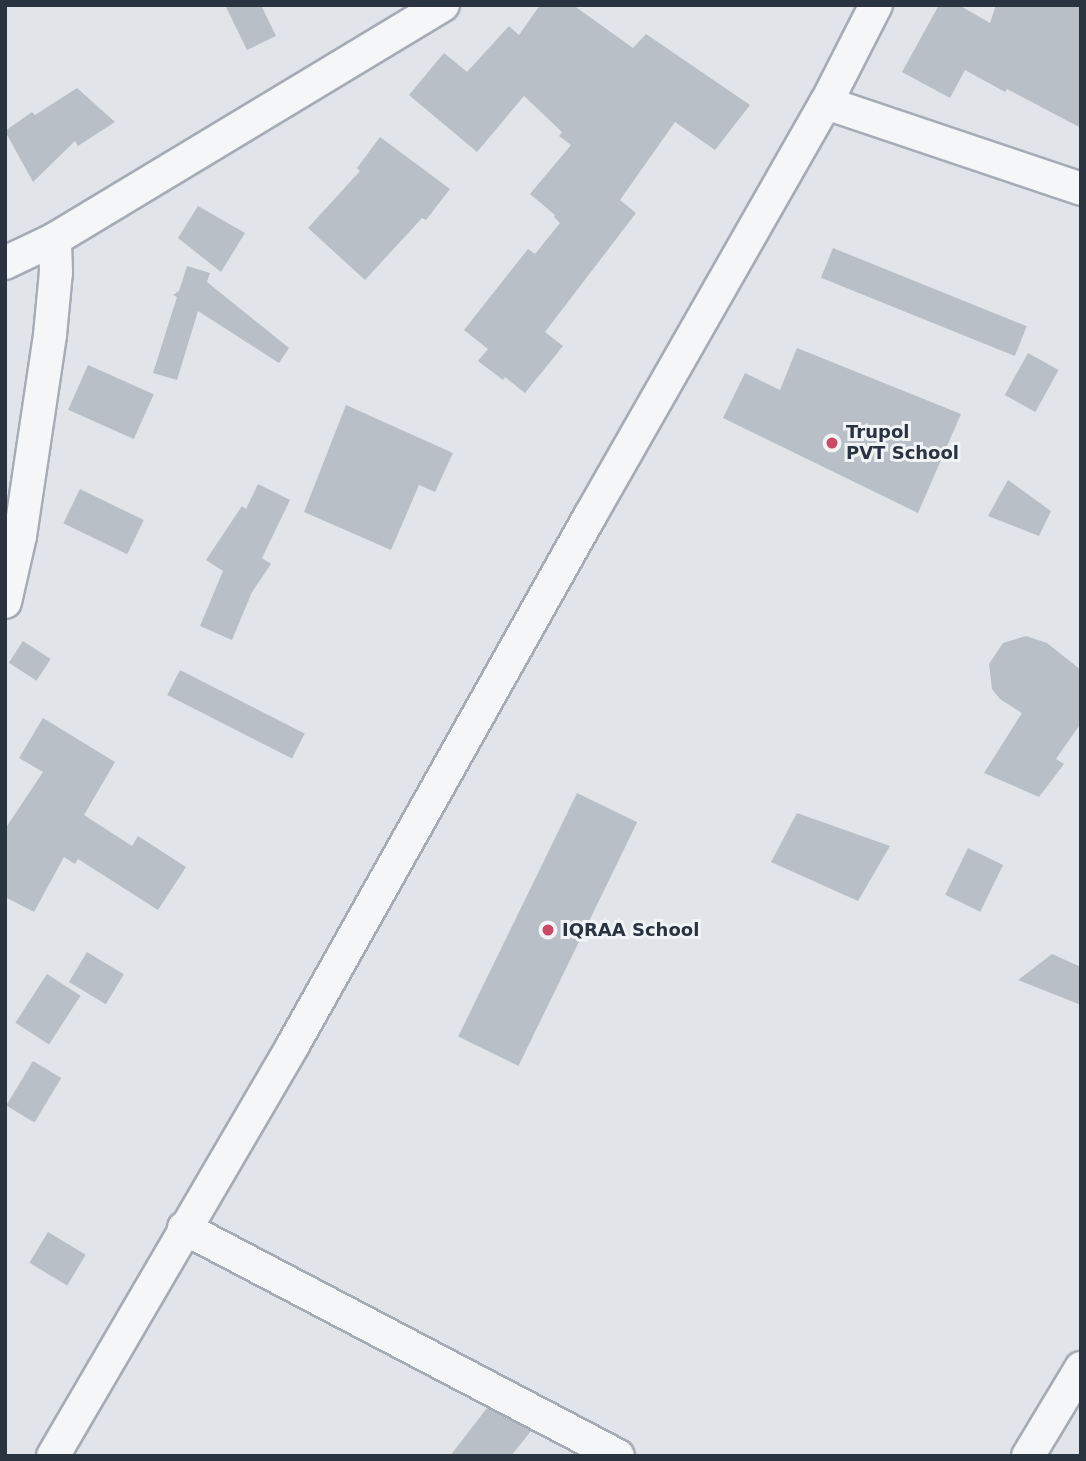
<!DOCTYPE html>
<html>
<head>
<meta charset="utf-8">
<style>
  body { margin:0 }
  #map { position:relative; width:1086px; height:1461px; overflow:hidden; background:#e1e5ea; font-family:"DejaVu Sans",sans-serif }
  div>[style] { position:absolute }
  .building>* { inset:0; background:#b8bfc6; transform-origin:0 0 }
  .roads { filter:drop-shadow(2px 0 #a6acb4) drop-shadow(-2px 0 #a6acb4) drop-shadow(0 2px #a6acb4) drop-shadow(0 -2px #a6acb4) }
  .minor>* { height:32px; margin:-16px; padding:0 16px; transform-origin:16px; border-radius:16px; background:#f4f6f8 }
  .dots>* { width:19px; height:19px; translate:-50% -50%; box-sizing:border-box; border:4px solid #f1f4f7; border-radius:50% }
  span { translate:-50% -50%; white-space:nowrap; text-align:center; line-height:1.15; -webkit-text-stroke:6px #f1f4f7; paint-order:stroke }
  .poi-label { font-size:18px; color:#2a3441; font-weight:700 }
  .left { translate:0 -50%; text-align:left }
  .frame { position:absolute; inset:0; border:7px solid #2a3441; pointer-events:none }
</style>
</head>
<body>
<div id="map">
  <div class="building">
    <i style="clip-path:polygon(225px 5px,261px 5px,276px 36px,247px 50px)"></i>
    <i style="clip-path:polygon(540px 5px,573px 5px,633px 48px,646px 34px,750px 105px,715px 150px,675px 122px,620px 200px,636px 213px,545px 332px,563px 346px,525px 393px,505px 377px,503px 380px,478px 361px,488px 349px,464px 330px,528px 249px,535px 254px,560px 223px,554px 217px,555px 215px,530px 194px,571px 145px,559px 136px,562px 132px,524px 96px,477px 152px,409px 95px,444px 53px,467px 72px,509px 26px,519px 35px)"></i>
    <i style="clip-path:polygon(939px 5px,959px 5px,990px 23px,996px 5px,1081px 5px,1081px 128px,1007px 89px,1005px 92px,965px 70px,950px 98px,902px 72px)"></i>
    <i style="clip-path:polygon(77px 88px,115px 122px,78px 146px,75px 141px,33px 182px,5px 131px,32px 112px,35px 115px)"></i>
    <i style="clip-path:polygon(380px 137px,450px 189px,426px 220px,422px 218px,365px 280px,308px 228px,360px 171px,357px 168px)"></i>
    <i style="clip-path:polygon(198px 206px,245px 233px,221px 272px,178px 238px)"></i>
    <i style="left:833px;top:248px;width:209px;height:32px;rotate:22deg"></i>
    <i style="clip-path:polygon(187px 266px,210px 273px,207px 282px,289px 348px,279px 363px,198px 311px,177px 380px,153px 373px,177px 297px,173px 295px,179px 291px)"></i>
    <i style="clip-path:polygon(797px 348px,961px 414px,918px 513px,723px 418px,745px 373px,780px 390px)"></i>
    <i style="left:1028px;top:353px;width:35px;height:48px;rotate:29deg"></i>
    <i style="left:88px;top:365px;width:72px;height:49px;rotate:24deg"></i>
    <i style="clip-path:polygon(346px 405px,453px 453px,435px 492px,419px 485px,391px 550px,304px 512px)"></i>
    <i style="clip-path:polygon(1008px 480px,1051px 511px,1039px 536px,988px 516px)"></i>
    <i style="clip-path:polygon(258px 484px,290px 500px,262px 558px,271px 564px,252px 592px,232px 640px,200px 626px,223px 571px,206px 560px,242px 506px,246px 509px)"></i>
    <i style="left:80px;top:489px;width:71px;height:38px;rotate:26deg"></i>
    <i style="clip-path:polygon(1026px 636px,1047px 643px,1081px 670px,1081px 723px,1056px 759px,1064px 764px,1039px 797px,984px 773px,1022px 713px,1000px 699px,992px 689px,989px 664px,1003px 643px)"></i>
    <i style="left:23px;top:641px;width:33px;height:26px;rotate:33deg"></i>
    <i style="left:180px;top:670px;width:140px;height:28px;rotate:27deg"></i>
    <i style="clip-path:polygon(43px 718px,115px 762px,84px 815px,132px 846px,138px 836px,186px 867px,158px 910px,78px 859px,75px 864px,64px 857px,34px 912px,5px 897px,5px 829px,43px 772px,19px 758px)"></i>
    <i style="left:577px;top:793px;width:67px;height:271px;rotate:26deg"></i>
    <i style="clip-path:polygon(797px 813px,890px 846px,858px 901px,771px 862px)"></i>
    <i style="left:968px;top:848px;width:39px;height:52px;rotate:26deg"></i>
    <i style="left:87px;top:952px;width:43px;height:35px;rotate:31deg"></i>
    <i style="clip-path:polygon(1052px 954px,1081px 967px,1081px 1005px,1018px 980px)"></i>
    <i style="left:47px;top:974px;width:40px;height:58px;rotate:33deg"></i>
    <i style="left:33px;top:1061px;width:33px;height:52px;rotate:31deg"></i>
    <i style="left:48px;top:1232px;width:44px;height:36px;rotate:31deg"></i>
    <i style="clip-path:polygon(487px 1408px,531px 1431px,511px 1456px,450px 1456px)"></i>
  </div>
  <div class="roads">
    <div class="minor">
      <i style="left:826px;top:103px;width:269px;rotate:18.6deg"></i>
      <i style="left:5px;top:263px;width:55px;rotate:-25.6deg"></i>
      <i style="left:55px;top:239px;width:453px;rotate:-31.1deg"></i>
      <i style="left:5px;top:602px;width:68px;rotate:-77.2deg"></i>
      <i style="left:20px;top:536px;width:203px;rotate:-81.5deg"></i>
      <i style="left:50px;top:335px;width:63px;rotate:-84.6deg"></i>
      <i style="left:56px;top:272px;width:33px;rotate:-92deg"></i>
      <i style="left:184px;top:1228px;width:490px;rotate:27.7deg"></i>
      <i style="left:53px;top:1456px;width:476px;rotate:-59.7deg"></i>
      <i style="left:293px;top:1045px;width:607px;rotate:-60.69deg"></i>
      <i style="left:590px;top:516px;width:476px;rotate:-60.3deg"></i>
      <i style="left:826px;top:103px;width:110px;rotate:-63deg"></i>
      <i style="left:1028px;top:1456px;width:103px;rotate:-58.9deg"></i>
    </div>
  </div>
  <div class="dots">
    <i style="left:832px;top:443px;background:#cc4966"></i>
    <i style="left:548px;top:930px;background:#cc4966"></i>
  </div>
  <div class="poi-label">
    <span class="left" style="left:846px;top:443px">Trupol<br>PVT School</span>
    <span class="left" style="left:562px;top:930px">IQRAA School</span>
  </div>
  <div class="frame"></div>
</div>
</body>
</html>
